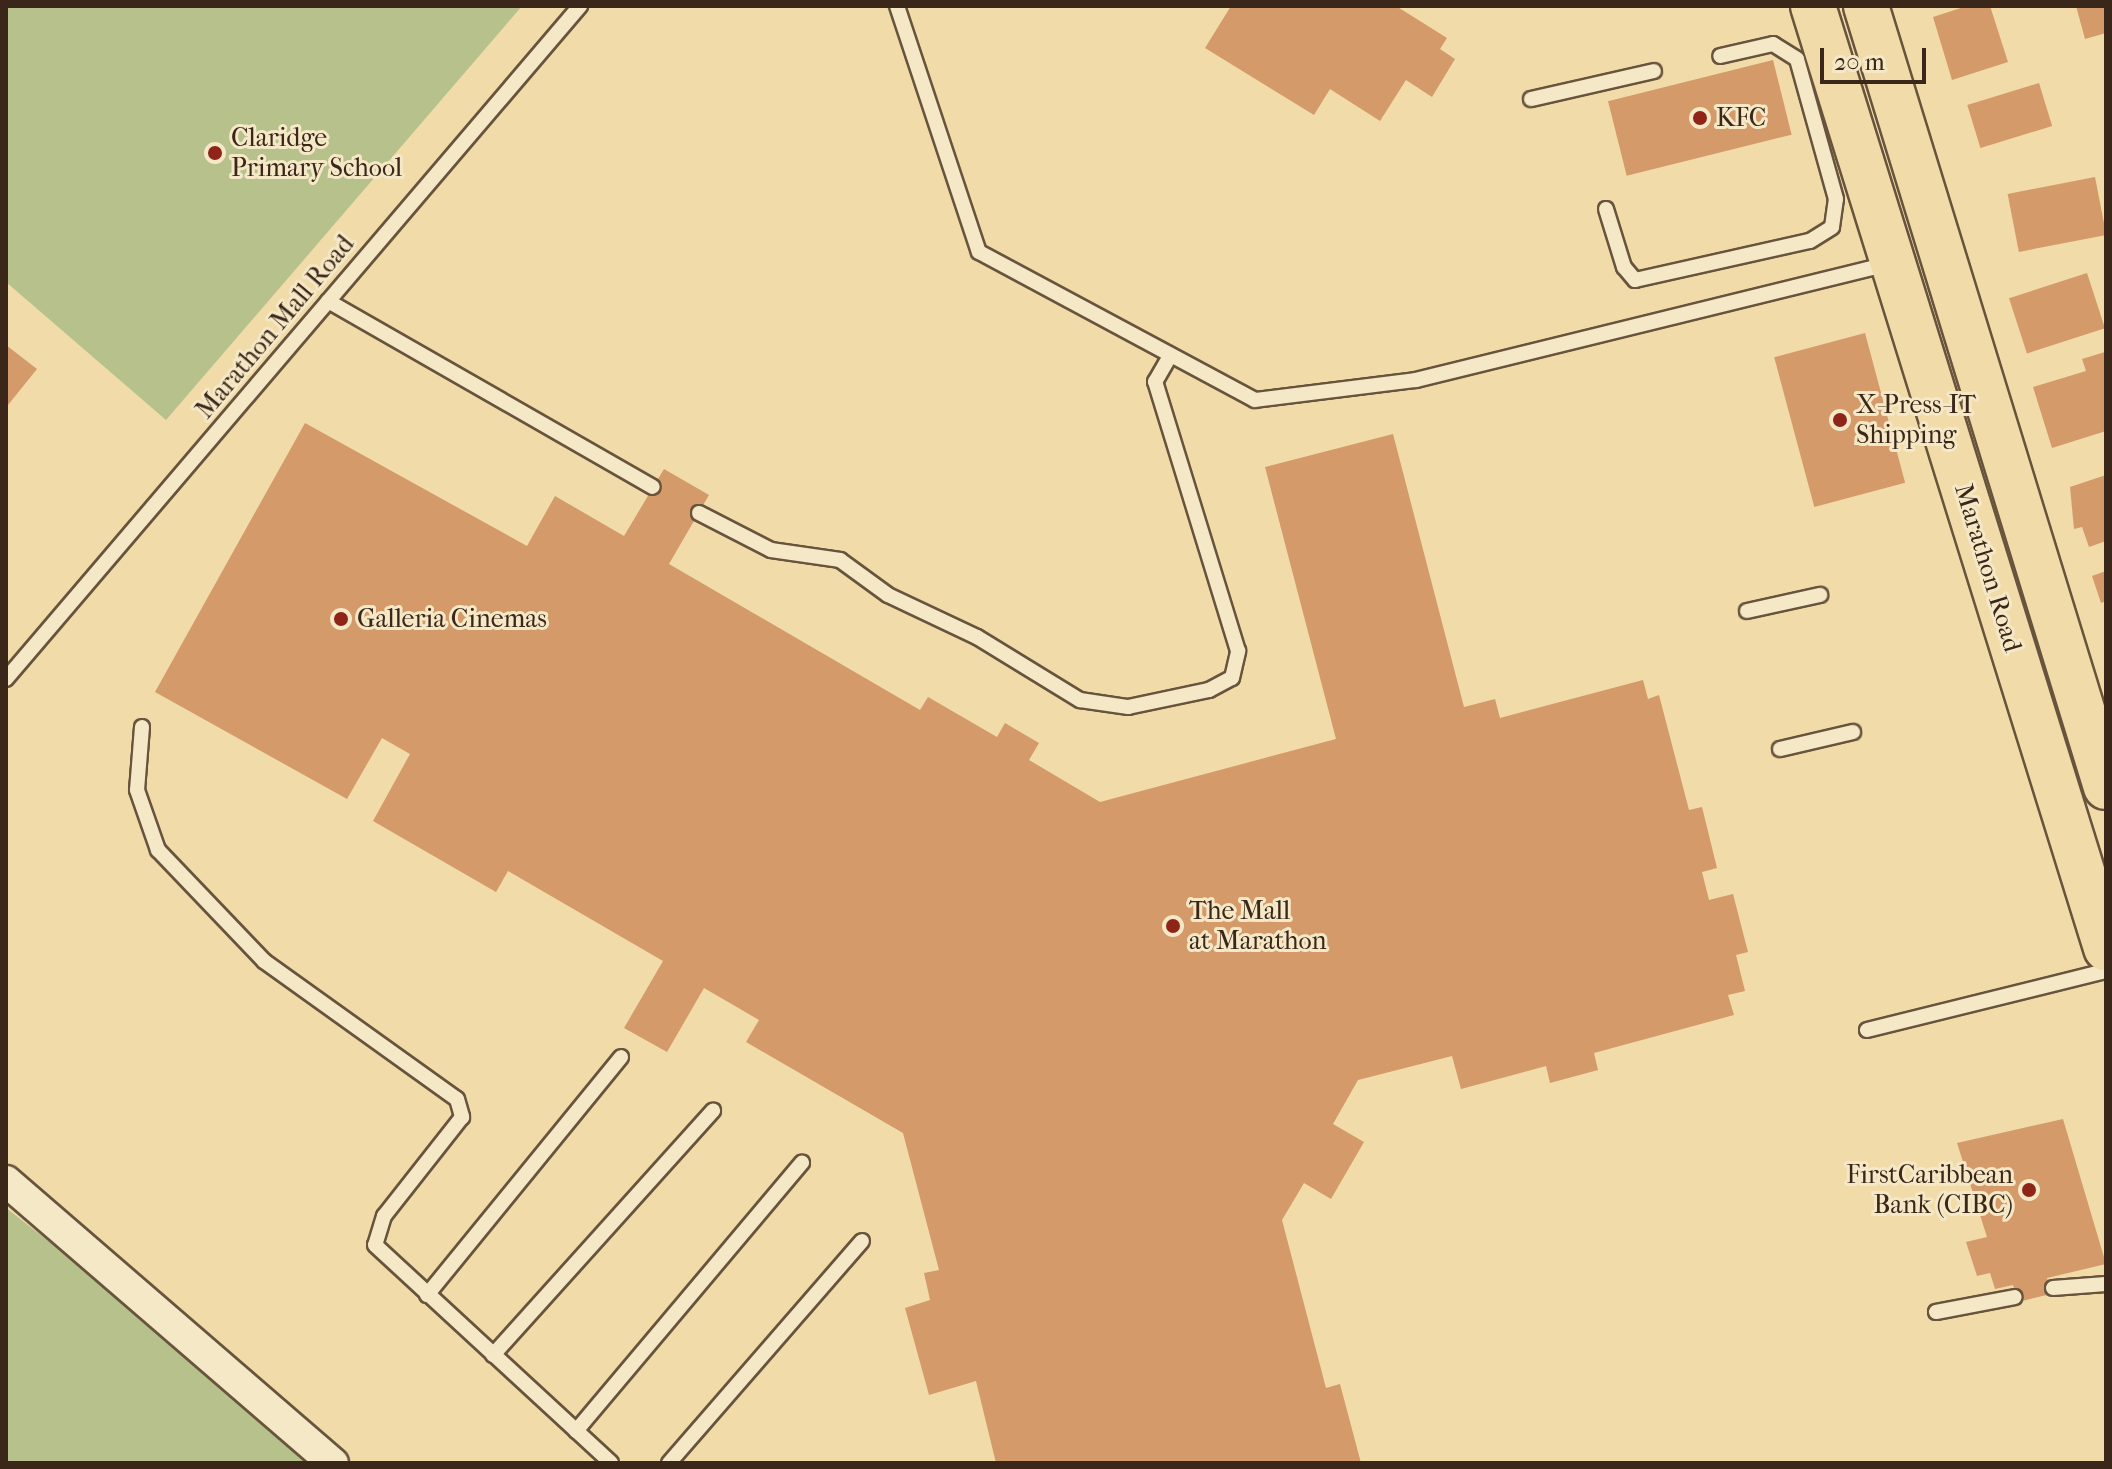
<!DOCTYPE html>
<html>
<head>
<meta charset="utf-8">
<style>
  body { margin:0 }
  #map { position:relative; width:2112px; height:1469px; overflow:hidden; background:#f0dba9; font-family:"IM FELL French Canon",serif }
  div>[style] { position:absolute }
  .green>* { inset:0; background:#b6c18b }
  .building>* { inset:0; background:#d49a69; transform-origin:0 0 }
  .roads { filter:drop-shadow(2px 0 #68543d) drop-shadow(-2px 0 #68543d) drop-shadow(0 2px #68543d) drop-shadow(0 -2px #68543d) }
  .lane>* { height:14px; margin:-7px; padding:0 7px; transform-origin:7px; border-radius:7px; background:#f5e8c7 }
  .street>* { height:30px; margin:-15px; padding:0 15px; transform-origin:15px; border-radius:15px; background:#f5e8c7 }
  .primary>* { height:44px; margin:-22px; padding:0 22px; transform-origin:22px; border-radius:22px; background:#f0dba9 }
  .dots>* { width:22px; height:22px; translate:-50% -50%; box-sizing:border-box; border:4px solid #f5e8c7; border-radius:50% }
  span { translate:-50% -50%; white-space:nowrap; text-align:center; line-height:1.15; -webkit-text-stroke:6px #f5e8c7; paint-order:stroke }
  .poi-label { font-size:26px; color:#3b2719 }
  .left { translate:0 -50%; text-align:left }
  .right { translate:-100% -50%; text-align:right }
  .street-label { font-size:26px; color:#3b2719 }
  .frame { position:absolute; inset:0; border:8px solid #3b2719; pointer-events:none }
  .scale { position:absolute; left:1820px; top:48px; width:106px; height:36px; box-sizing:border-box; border:4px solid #3b2719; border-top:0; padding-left:10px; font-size:24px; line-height:28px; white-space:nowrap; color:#3b2719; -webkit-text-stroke:6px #f5e8c7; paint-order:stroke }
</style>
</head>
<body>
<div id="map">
  <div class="green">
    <i style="clip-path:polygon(6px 6px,522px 6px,166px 420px,6px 282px)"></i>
    <i style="clip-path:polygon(6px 1208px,323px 1454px,316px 1463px,6px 1463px)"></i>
  </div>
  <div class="building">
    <i style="clip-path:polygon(1231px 6px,1396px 6px,1447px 38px,1440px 49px,1455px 59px,1432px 97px,1406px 80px,1380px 121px,1330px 89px,1314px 115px,1205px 48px)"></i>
    <i style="clip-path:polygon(1967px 6px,1990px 6px,2008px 62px,1952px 80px,1933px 17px)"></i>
    <i style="clip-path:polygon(2076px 6px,2106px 6px,2106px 33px,2085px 39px)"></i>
    <i style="left:1773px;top:60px;width:77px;height:170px;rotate:76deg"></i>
    <i style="left:2039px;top:83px;width:45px;height:75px;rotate:73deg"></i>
    <i style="left:2095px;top:177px;width:59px;height:89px;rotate:79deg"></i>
    <i style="left:2087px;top:273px;width:58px;height:82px;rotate:72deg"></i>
    <i style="left:1865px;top:333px;width:155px;height:94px;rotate:75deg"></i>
    <i style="clip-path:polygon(6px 345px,37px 369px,8px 405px,6px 403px)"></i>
    <i style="clip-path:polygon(2105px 352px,2106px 431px,2052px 448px,2033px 387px,2086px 371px,2082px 359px)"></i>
    <i style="clip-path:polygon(305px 423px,527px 546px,555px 496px,624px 536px,664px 469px,709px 495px,669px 564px,920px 710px,928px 697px,997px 737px,1005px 723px,1039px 743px,1029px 760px,1100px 802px,1336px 739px,1265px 467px,1393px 434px,1464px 707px,1495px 699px,1500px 718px,1643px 680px,1648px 699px,1659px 695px,1689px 810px,1702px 807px,1717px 868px,1702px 872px,1709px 900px,1733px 894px,1748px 952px,1736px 955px,1745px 991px,1728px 995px,1734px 1015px,1594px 1053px,1598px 1070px,1550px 1083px,1546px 1066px,1461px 1089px,1452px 1056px,1358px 1080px,1333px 1124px,1364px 1142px,1331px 1199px,1304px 1183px,1282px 1220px,1326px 1388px,1340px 1384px,1361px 1463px,996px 1463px,976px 1381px,929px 1395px,905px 1308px,930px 1300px,924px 1273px,939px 1270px,903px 1133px,746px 1042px,759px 1020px,704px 988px,667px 1052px,624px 1028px,663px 961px,508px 871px,496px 892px,373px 821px,410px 754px,382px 738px,347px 799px,155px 692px)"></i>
    <i style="clip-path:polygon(2106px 475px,2106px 541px,2089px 547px,2082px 527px,2074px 529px,2070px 487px)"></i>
    <i style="clip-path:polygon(2106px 571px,2106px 601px,2101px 603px,2092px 576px)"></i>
    <i style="clip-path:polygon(2063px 1119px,2106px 1264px,2047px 1278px,2051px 1294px,2018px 1302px,2013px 1285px,1995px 1289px,1990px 1273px,1977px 1276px,1966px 1242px,1987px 1237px,1957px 1143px)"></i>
  </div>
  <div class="roads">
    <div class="lane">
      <i style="left:897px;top:6px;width:259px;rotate:71.6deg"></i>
      <i style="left:979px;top:252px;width:313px;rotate:28.2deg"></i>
      <i style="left:1255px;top:400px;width:162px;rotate:-7.1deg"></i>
      <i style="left:1416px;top:380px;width:487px;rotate:-13.8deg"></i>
      <i style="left:1531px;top:99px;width:126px;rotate:-12.8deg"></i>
      <i style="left:1606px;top:209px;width:61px;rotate:72.8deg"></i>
      <i style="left:1624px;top:267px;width:17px;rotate:50deg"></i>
      <i style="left:1635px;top:280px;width:179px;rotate:-12.6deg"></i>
      <i style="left:1810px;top:241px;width:26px;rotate:-32deg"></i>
      <i style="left:1832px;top:227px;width:28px;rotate:-82deg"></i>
      <i style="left:1836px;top:199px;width:145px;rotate:-105.6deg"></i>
      <i style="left:1797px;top:59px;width:28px;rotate:-148deg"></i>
      <i style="left:1773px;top:44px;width:54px;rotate:167.2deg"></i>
      <i style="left:328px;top:301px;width:374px;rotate:29.8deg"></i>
      <i style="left:699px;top:513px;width:81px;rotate:27.2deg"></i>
      <i style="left:771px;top:550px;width:70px;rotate:8.2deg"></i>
      <i style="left:840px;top:560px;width:59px;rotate:36.1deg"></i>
      <i style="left:888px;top:595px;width:98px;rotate:25.3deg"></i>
      <i style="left:977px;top:637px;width:121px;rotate:31.5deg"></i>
      <i style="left:1080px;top:700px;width:49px;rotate:8.3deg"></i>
      <i style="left:1128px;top:707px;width:83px;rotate:-11.9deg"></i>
      <i style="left:1209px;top:690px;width:26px;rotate:-28deg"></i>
      <i style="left:1232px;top:678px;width:28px;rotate:-77deg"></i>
      <i style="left:1238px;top:651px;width:282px;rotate:-107.1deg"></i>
      <i style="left:1155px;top:382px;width:28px;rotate:-60deg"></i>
      <i style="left:1747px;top:611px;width:75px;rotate:-12.4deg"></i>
      <i style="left:6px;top:679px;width:885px;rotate:-49.54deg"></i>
      <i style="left:142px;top:727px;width:63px;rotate:94.5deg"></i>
      <i style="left:137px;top:790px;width:64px;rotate:70.7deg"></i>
      <i style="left:158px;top:850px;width:153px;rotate:46.3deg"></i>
      <i style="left:264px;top:961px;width:237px;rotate:35.6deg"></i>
      <i style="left:457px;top:1099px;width:19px;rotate:74deg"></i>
      <i style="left:462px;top:1117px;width:126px;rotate:128.2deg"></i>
      <i style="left:384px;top:1216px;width:30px;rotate:107deg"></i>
      <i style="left:375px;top:1245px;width:321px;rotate:42.7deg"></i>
      <i style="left:1780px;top:749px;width:75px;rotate:-13.1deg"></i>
      <i style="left:1867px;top:1030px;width:246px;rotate:-13.9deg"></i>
      <i style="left:2053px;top:1288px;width:53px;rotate:-4.3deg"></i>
      <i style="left:427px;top:1295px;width:307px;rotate:-50.8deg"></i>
      <i style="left:1936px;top:1312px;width:80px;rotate:-10.8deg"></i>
      <i style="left:493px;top:1355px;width:329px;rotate:-48deg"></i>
      <i style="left:576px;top:1431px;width:351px;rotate:-49.9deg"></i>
      <i style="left:669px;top:1463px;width:294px;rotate:-49deg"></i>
    </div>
    <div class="street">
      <i style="left:6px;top:1181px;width:432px;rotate:40.8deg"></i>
    </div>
    <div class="primary">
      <i style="left:1813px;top:6px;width:987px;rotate:72.72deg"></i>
      <i style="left:1866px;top:6px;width:817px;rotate:72.92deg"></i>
    </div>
  </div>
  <div class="dots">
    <i style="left:1700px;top:118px;background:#8f2418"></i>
    <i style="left:215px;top:153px;background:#8f2418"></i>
    <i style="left:1840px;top:420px;background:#8f2418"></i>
    <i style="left:341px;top:619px;background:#8f2418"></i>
    <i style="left:1173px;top:926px;background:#8f2418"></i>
    <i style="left:2029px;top:1190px;background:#8f2418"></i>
  </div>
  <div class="poi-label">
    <span class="left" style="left:1716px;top:118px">KFC</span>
    <span class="left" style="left:231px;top:153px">Claridge<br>Primary School</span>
    <span class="left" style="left:1856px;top:420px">X-Press-IT<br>Shipping</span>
    <span class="left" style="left:357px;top:619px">Galleria Cinemas</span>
    <span class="left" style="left:1189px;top:926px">The Mall<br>at Marathon</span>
    <span class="right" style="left:2013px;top:1190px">FirstCaribbean<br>Bank (CIBC)</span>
  </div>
  <div class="street-label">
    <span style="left:275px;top:327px;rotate:-50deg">Marathon Mall Road</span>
    <span style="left:1988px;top:568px;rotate:73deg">Marathon Road</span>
  </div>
  <div class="frame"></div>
  <div class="scale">20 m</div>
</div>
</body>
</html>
